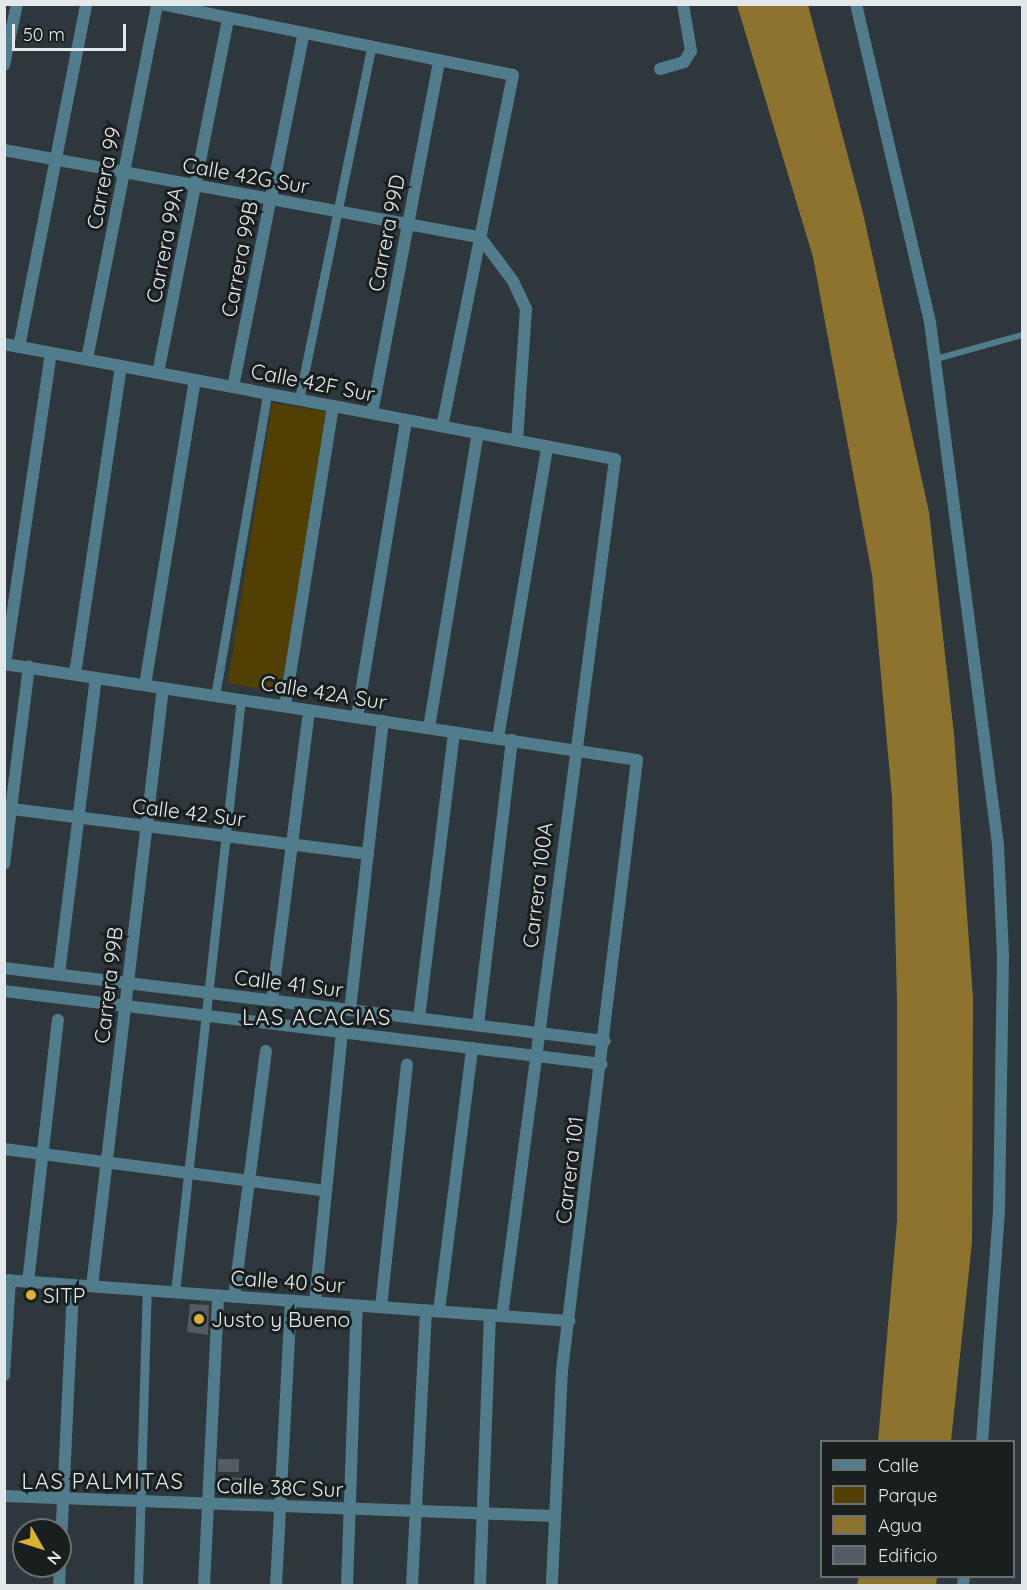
<!DOCTYPE html>
<html>
<head>
<meta charset="utf-8">
<style>
  body { margin:0 }
  #map { position:relative; width:1027px; height:1590px; overflow:hidden; background:#2e373b; font-family:Quicksand,sans-serif }
  div>[style] { position:absolute }
  .green>* { inset:0; background:#523f03; transform-origin:0 0 }
  .water>* { inset:0; background:#8d732d }
  .building>* { inset:0; background:#535d61; transform-origin:0 0 }
  .service>* { height:6px; margin:-3px; padding:0 3px; transform-origin:3px; border-radius:3px; background:#517c8b }
  .pedestrian>* { height:9px; margin:-4.5px; padding:0 4.5px; transform-origin:4.5px; border-radius:4.5px; background:#517c8b }
  .minor>* { height:12px; margin:-6px; padding:0 6px; transform-origin:6px; border-radius:6px; background:#517c8b }
  .dots>* { width:16px; height:16px; translate:-50% -50%; box-sizing:border-box; border:3px solid #191e1f; border-radius:50% }
  span { translate:-50% -50%; white-space:nowrap; text-align:center; line-height:1.15; -webkit-text-stroke:6px #191e1f; paint-order:stroke }
  .street-label { font-size:21px; color:#e3e9eb }
  .poi-label { font-size:21px; color:#e3e9eb }
  .left { translate:0 -50%; text-align:left }
  .neighbourhood-label { font-size:22px; color:#e3e9eb; letter-spacing:1.5px }
  .frame { position:absolute; inset:0; border:6px solid #e3e9eb; pointer-events:none }
  .legend { position:absolute; left:820px; top:1440px; width:195px; height:138px; box-sizing:border-box; background:#191e1f; border:2px solid #6a6f71; margin:0; padding:8px 10px; list-style:none; font-size:18px; color:#e3e9eb }
  .legend li { display:flex; align-items:center; gap:12px; height:30px }
  .legend b { width:30px; border:2px solid #6a6f71 }
  .north { position:absolute; left:12px; top:1518px; width:60px; height:60px; box-sizing:border-box; background:#191e1f; border:2px solid #6a6f71; border-radius:50%; rotate:129deg; font-size:16px; font-weight:700; line-height:24px; text-align:center; color:#e3e9eb }
  .north::after { content:''; display:block; margin:auto; width:21px; height:27px; background:#ddb133; clip-path:polygon(50% 0,100% 100%,50% 72%,0 100%) }
  .scale { position:absolute; left:12px; top:24px; width:114px; height:27px; box-sizing:border-box; border:3px solid #e3e9eb; border-top:0; padding-left:8px; font-size:18px; line-height:21px; white-space:nowrap; color:#e3e9eb; -webkit-text-stroke:4px #191e1f; paint-order:stroke }
</style>
</head>
<body>
<div id="map">
  <div class="green">
    <i style="left:272px;top:403px;width:57px;height:284px;rotate:9deg"></i>
  </div>
  <div class="water">
    <i style="clip-path:polygon(737px 5px,808px 5px,863px 213px,929px 512px,954px 734px,973px 998px,972px 1242px,951px 1441px,878px 1441px,897px 1221px,897px 1001px,892px 798px,872px 575px,813px 257px)"></i>
    <i style="clip-path:polygon(859px 1577px,859px 1576px,937px 1577px,936px 1585px,857px 1585px)"></i>
  </div>
  <div class="building">
    <i style="clip-path:polygon(190px 1304px,209px 1305px,208px 1335px,187px 1332px)"></i>
    <i style="left:218px;top:1459px;width:21px;height:13px"></i>
    <i style="clip-path:polygon(230px 1477px,242px 1478px,242px 1495px,231px 1494px)"></i>
  </div>
  <div class="service">
    <i style="left:936px;top:359px;width:89px;rotate:-15.6deg"></i>
  </div>
  <div class="pedestrian">
    <i style="left:299px;top:399px;width:359px;rotate:-78.4deg"></i>
    <i style="left:215px;top:696px;width:306px;rotate:-80.2deg"></i>
    <i style="left:175px;top:1292px;width:597px;rotate:-83.65deg"></i>
    <i style="left:138px;top:1586px;width:296px;rotate:-88.3deg"></i>
  </div>
  <div class="minor">
    <i style="left:161px;top:4px;width:359px;rotate:11.4deg"></i>
    <i style="left:513px;top:75px;width:358px;rotate:101.4deg"></i>
    <i style="left:856px;top:4px;width:326px;rotate:76.9deg"></i>
    <i style="left:930px;top:322px;width:527px;rotate:82.59deg"></i>
    <i style="left:998px;top:845px;width:111px;rotate:87.4deg"></i>
    <i style="left:1003px;top:956px;width:255px;rotate:90.9deg"></i>
    <i style="left:999px;top:1211px;width:232px;rotate:94.2deg"></i>
    <i style="left:4px;top:65px;width:62px;rotate:-78deg"></i>
    <i style="left:660px;top:69px;width:25px;rotate:-16deg"></i>
    <i style="left:684px;top:62px;width:13px;rotate:-58deg"></i>
    <i style="left:691px;top:51px;width:48px;rotate:-99.7deg"></i>
    <i style="left:4px;top:150px;width:484px;rotate:10.4deg"></i>
    <i style="left:480px;top:237px;width:55px;rotate:53.1deg"></i>
    <i style="left:513px;top:281px;width:31px;rotate:65deg"></i>
    <i style="left:526px;top:309px;width:132px;rotate:93.9deg"></i>
    <i style="left:4px;top:344px;width:622px;rotate:10.66deg"></i>
    <i style="left:615px;top:459px;width:864px;rotate:97.51deg"></i>
    <i style="left:19px;top:347px;width:349px;rotate:-78.9deg"></i>
    <i style="left:87px;top:359px;width:362px;rotate:-78.8deg"></i>
    <i style="left:158px;top:373px;width:362px;rotate:-78.8deg"></i>
    <i style="left:233px;top:387px;width:361px;rotate:-78.7deg"></i>
    <i style="left:372px;top:413px;width:358px;rotate:-79.2deg"></i>
    <i style="left:4px;top:664px;width:640px;rotate:8.62deg"></i>
    <i style="left:637px;top:760px;width:615px;rotate:97.01deg"></i>
    <i style="left:562px;top:1370px;width:216px;rotate:92.7deg"></i>
    <i style="left:5px;top:664px;width:314px;rotate:-81.6deg"></i>
    <i style="left:75px;top:674px;width:311px;rotate:-81.5deg"></i>
    <i style="left:145px;top:685px;width:309px;rotate:-80.7deg"></i>
    <i style="left:285px;top:706px;width:304px;rotate:-80.9deg"></i>
    <i style="left:357px;top:717px;width:301px;rotate:-80.6deg"></i>
    <i style="left:429px;top:728px;width:299px;rotate:-80.6deg"></i>
    <i style="left:498px;top:738px;width:295px;rotate:-80.4deg"></i>
    <i style="left:4px;top:808px;width:367px;rotate:7.2deg"></i>
    <i style="left:4px;top:864px;width:199px;rotate:-82.8deg"></i>
    <i style="left:4px;top:968px;width:605px;rotate:6.93deg"></i>
    <i style="left:59px;top:974px;width:298px;rotate:-82.9deg"></i>
    <i style="left:4px;top:991px;width:602px;rotate:6.96deg"></i>
    <i style="left:272px;top:1000px;width:292px;rotate:-82.7deg"></i>
    <i style="left:350px;top:1010px;width:291px;rotate:-83.5deg"></i>
    <i style="left:419px;top:1018px;width:288px;rotate:-83deg"></i>
    <i style="left:478px;top:1025px;width:287px;rotate:-83.2deg"></i>
    <i style="left:4px;top:1149px;width:325px;rotate:7.4deg"></i>
    <i style="left:4px;top:1280px;width:567px;rotate:4.14deg"></i>
    <i style="left:28px;top:1282px;width:264px;rotate:-83.5deg"></i>
    <i style="left:92px;top:1286px;width:602px;rotate:-83.23deg"></i>
    <i style="left:234px;top:1297px;width:248px;rotate:-82.6deg"></i>
    <i style="left:315px;top:1302px;width:270px;rotate:-84.3deg"></i>
    <i style="left:381px;top:1307px;width:244px;rotate:-83.9deg"></i>
    <i style="left:439px;top:1311px;width:265px;rotate:-82.8deg"></i>
    <i style="left:4px;top:1375px;width:95px;rotate:-86.4deg"></i>
    <i style="left:4px;top:1496px;width:551px;rotate:2.08deg"></i>
    <i style="left:59px;top:1586px;width:301px;rotate:-87.3deg"></i>
    <i style="left:204px;top:1586px;width:291px;rotate:-87.2deg"></i>
    <i style="left:276px;top:1586px;width:285px;rotate:-87deg"></i>
    <i style="left:347px;top:1586px;width:280px;rotate:-88deg"></i>
    <i style="left:412px;top:1586px;width:276px;rotate:-87.1deg"></i>
    <i style="left:480px;top:1586px;width:271px;rotate:-87.9deg"></i>
    <i style="left:963px;top:1586px;width:10px;rotate:-84deg"></i>
  </div>
  <div class="dots">
    <i style="left:31px;top:1295px;background:#ddb133"></i>
    <i style="left:199px;top:1319px;background:#ddb133"></i>
  </div>
  <div class="street-label">
    <span style="left:246px;top:175px;rotate:10deg">Calle 42G Sur</span>
    <span style="left:103px;top:178px;rotate:-79deg">Carrera 99</span>
    <span style="left:386px;top:233px;rotate:-79deg">Carrera 99D</span>
    <span style="left:164px;top:245px;rotate:-79deg">Carrera 99A</span>
    <span style="left:239px;top:259px;rotate:-79deg">Carrera 99B</span>
    <span style="left:313px;top:382px;rotate:11deg">Calle 42F Sur</span>
    <span style="left:324px;top:692px;rotate:9deg">Calle 42A Sur</span>
    <span style="left:189px;top:812px;rotate:7deg">Calle 42 Sur</span>
    <span style="left:537px;top:885px;rotate:-83deg">Carrera 100A</span>
    <span style="left:289px;top:983px;rotate:7deg">Calle 41 Sur</span>
    <span style="left:108px;top:985px;rotate:-83deg">Carrera 99B</span>
    <span style="left:569px;top:1170px;rotate:-83deg">Carrera 101</span>
    <span style="left:288px;top:1281px;rotate:4deg">Calle 40 Sur</span>
    <span style="left:280px;top:1487px;rotate:2deg">Calle 38C Sur</span>
  </div>
  <div class="poi-label">
    <span class="left" style="left:43px;top:1295px">SITP</span>
    <span class="left" style="left:211px;top:1319px">Justo y Bueno</span>
  </div>
  <div class="neighbourhood-label">
    <span style="left:317px;top:1018px">LAS ACACIAS</span>
    <span style="left:103px;top:1482px">LAS PALMITAS</span>
  </div>
  <div class="frame"></div>
  <ul class="legend">
  <li><b style="height:8px;background:#517c8b"></b>Calle</li>
  <li><b style="height:16px;background:#523f03"></b>Parque</li>
  <li><b style="height:16px;background:#8d732d"></b>Agua</li>
  <li><b style="height:16px;background:#535d61"></b>Edificio</li>
  </ul>
  <div class="north">N</div>
  <div class="scale">50 m</div>
</div>
</body>
</html>
